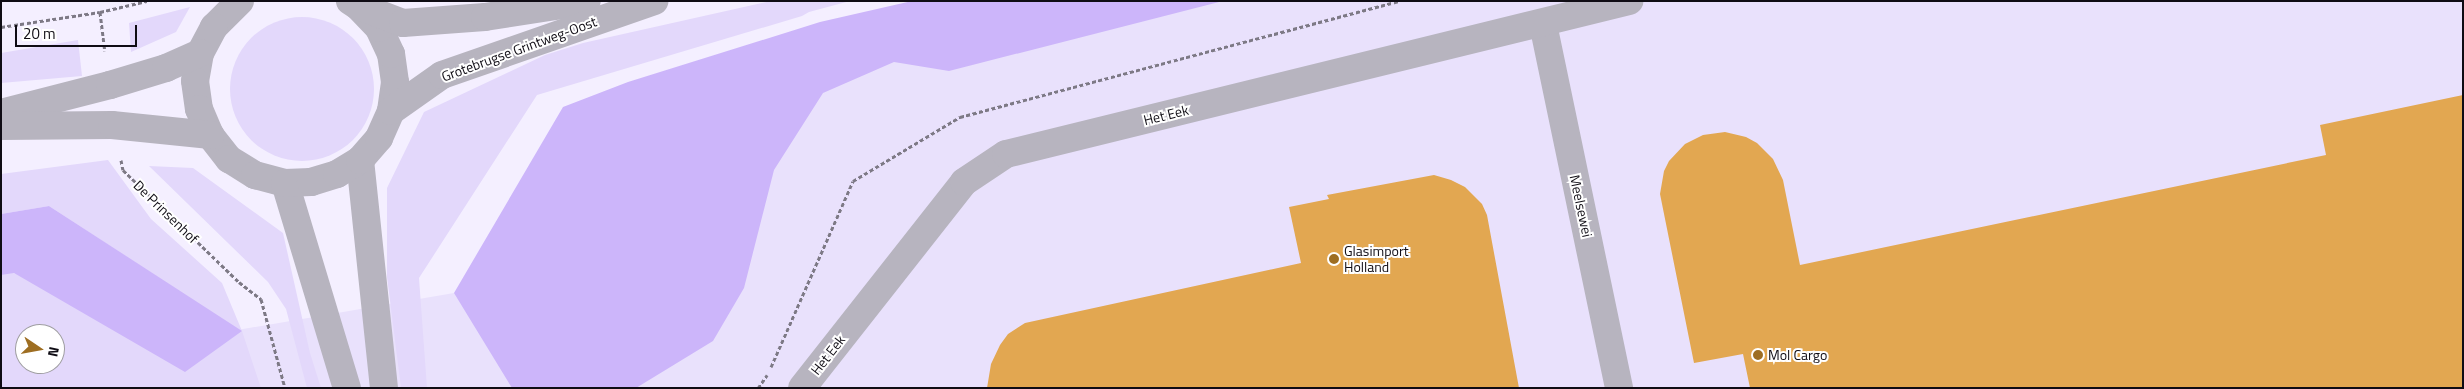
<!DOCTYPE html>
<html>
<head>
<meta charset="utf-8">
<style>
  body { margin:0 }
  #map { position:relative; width:2464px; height:389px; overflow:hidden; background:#f4efff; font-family:"Titillium Web",sans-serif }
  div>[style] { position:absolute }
  .built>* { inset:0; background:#e9e1fc }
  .green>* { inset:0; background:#e3d8fb }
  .round { border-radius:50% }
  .water>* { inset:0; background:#ccb5fa }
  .building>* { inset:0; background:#e2a751 }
  .path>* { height:3px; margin-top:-1.5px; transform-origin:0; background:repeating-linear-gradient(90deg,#7d7985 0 4px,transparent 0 6.5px) }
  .minor>* { height:28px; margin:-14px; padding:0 14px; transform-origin:14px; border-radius:14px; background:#b7b4bf }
  .tertiary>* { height:28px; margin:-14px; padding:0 14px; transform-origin:14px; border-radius:14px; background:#b7b4bf }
  .dots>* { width:14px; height:14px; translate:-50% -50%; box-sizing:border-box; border:2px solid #fff; border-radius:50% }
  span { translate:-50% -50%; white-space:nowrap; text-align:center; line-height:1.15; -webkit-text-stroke:4px #fff; paint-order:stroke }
  .street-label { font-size:14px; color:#0f0c14 }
  .poi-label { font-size:14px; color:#0f0c14 }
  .left { translate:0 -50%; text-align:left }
  .frame { position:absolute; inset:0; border:2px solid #0f0c14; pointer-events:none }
  .north { position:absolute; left:15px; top:324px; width:50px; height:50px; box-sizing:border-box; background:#fff; border:1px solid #9f9ea1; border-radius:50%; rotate:102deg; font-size:14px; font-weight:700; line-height:20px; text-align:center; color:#0f0c14 }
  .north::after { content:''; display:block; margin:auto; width:18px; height:22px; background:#9e6e22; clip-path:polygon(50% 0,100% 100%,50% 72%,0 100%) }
  .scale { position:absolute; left:15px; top:25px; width:122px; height:22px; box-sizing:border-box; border:2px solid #0f0c14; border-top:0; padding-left:6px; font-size:15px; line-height:18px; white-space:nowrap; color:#0f0c14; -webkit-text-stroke:4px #fff; paint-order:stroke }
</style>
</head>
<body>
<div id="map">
  <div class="built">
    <i style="clip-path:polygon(evenodd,1022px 1px,2463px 1px,2463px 388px,1px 388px,1px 248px,214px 334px,454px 293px,661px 201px,791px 72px,1022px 1px,25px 334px,55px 334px,55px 364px,25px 364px,25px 334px)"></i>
  </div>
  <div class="green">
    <i style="clip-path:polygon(771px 1px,850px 1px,809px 12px,802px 16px,537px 95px,419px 278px,427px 388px,401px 388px,387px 277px,387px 188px,424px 112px,545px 55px,583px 43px)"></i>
    <i style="clip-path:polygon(190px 7px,176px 32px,131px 52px,129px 23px)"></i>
    <i class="round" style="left:230px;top:17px;width:144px;height:144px"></i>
    <i style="clip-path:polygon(78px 40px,82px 76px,1px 83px,1px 53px)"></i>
    <i style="clip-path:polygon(evenodd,108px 160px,151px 219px,222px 283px,242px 331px,261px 388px,1px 388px,1px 275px,13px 273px,242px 332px,49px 206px,1px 214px,1px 174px,108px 160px,25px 334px,55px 334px,55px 364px,25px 364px,25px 334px)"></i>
    <i style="clip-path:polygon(149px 166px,193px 168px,283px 233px,310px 353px,321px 388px,307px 388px,286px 309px,268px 282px)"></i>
  </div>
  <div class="water">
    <i style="clip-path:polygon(912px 1px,1223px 1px,949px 71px,894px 62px,823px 93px,774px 170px,744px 288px,713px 341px,636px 388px,512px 388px,454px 293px,563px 107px,628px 82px,820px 22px)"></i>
    <i style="clip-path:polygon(49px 206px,242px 331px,185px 372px,14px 273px,1px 275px,1px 214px)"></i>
  </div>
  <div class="building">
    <i style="clip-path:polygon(2463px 95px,2463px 388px,1750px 388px,1743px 354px,1694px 363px,1660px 194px,1664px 171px,1669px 161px,1685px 144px,1703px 135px,1725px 132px,1746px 137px,1757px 143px,1773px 159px,1783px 180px,1800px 265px,2326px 155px,2320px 125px)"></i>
    <i style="clip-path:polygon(1434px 175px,1451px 180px,1465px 187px,1482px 204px,1487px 215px,1519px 388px,987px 388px,991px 364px,1000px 345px,1008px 334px,1025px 323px,1301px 263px,1289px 207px,1329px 199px,1327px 195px)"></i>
  </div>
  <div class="path">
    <i style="left:100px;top:12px;width:39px;rotate:83deg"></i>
    <i style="left:1px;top:27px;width:100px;rotate:-8.6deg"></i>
    <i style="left:100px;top:12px;width:48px;rotate:-13.2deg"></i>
    <i style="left:121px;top:160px;width:10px;rotate:79deg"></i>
    <i style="left:123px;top:170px;width:161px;rotate:44deg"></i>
    <i style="left:239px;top:282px;width:28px;rotate:38deg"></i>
    <i style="left:261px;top:299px;width:92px;rotate:74.9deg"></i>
    <i style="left:771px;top:367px;width:203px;rotate:-66.2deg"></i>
    <i style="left:853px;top:181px;width:125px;rotate:-30.9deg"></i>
    <i style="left:960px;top:117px;width:454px;rotate:-14.8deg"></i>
    <i style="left:758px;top:388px;width:16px;rotate:-55deg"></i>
  </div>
  <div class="minor">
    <i style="left:1543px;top:24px;width:372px;rotate:78.2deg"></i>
    <i style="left:360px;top:160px;width:229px;rotate:84deg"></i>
    <i style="left:285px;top:183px;width:214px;rotate:73.2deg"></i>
    <i style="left:802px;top:388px;width:262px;rotate:-51.8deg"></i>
    <i style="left:964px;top:182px;width:50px;rotate:-33.7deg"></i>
    <i style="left:1006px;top:154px;width:642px;rotate:-13.8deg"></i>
  </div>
  <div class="tertiary">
    <i style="left:240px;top:1px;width:37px;rotate:135deg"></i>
    <i style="left:214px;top:27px;width:30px;rotate:118deg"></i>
    <i style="left:200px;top:53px;width:28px;rotate:100deg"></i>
    <i style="left:195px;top:81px;width:28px;rotate:82deg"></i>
    <i style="left:199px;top:109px;width:28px;rotate:67deg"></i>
    <i style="left:210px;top:135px;width:31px;rotate:52deg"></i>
    <i style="left:229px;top:159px;width:31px;rotate:32deg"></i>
    <i style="left:255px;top:175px;width:31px;rotate:15deg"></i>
    <i style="left:285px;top:183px;width:26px;rotate:-2deg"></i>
    <i style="left:311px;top:182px;width:27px;rotate:-17deg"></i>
    <i style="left:337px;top:174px;width:27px;rotate:-31deg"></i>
    <i style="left:360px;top:160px;width:29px;rotate:-49deg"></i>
    <i style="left:379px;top:138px;width:30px;rotate:-66deg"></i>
    <i style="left:391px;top:111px;width:29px;rotate:-82deg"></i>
    <i style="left:395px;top:82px;width:28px;rotate:-98deg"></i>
    <i style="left:391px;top:54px;width:29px;rotate:-115deg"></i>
    <i style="left:379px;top:28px;width:29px;rotate:-134deg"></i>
    <i style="left:359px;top:7px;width:11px;rotate:-146deg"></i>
    <i style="left:361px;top:7px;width:45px;rotate:20.9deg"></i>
    <i style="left:403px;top:23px;width:82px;rotate:-4.2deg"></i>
    <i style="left:485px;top:17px;width:103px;rotate:-8.9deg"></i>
    <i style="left:391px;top:111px;width:62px;rotate:-35.2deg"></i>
    <i style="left:442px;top:75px;width:225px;rotate:-19.2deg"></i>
    <i style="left:1px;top:113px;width:113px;rotate:-14.4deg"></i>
    <i style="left:110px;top:85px;width:59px;rotate:-16.9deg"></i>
    <i style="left:166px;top:68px;width:37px;rotate:-24deg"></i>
    <i style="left:1px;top:126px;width:111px;rotate:-0.5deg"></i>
    <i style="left:112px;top:125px;width:99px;rotate:5.8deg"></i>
  </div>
  <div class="dots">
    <i style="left:1334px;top:259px;background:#9e6e22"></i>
    <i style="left:1758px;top:355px;background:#9e6e22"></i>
  </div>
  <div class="street-label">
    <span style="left:519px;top:49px;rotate:-20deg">Grotebrugse Grintweg-Oost</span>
    <span style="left:1166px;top:115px;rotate:-14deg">Het Eek</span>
    <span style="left:1581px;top:206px;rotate:78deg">Meelsewei</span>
    <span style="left:166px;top:212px;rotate:44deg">De Prinsenhof</span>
    <span style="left:828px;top:355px;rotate:-52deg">Het Eek</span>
  </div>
  <div class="poi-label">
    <span class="left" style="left:1344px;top:259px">Glasimport<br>Holland</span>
    <span class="left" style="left:1768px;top:355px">Mol Cargo</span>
  </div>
  <div class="frame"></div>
  <div class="north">N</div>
  <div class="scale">20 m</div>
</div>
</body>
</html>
